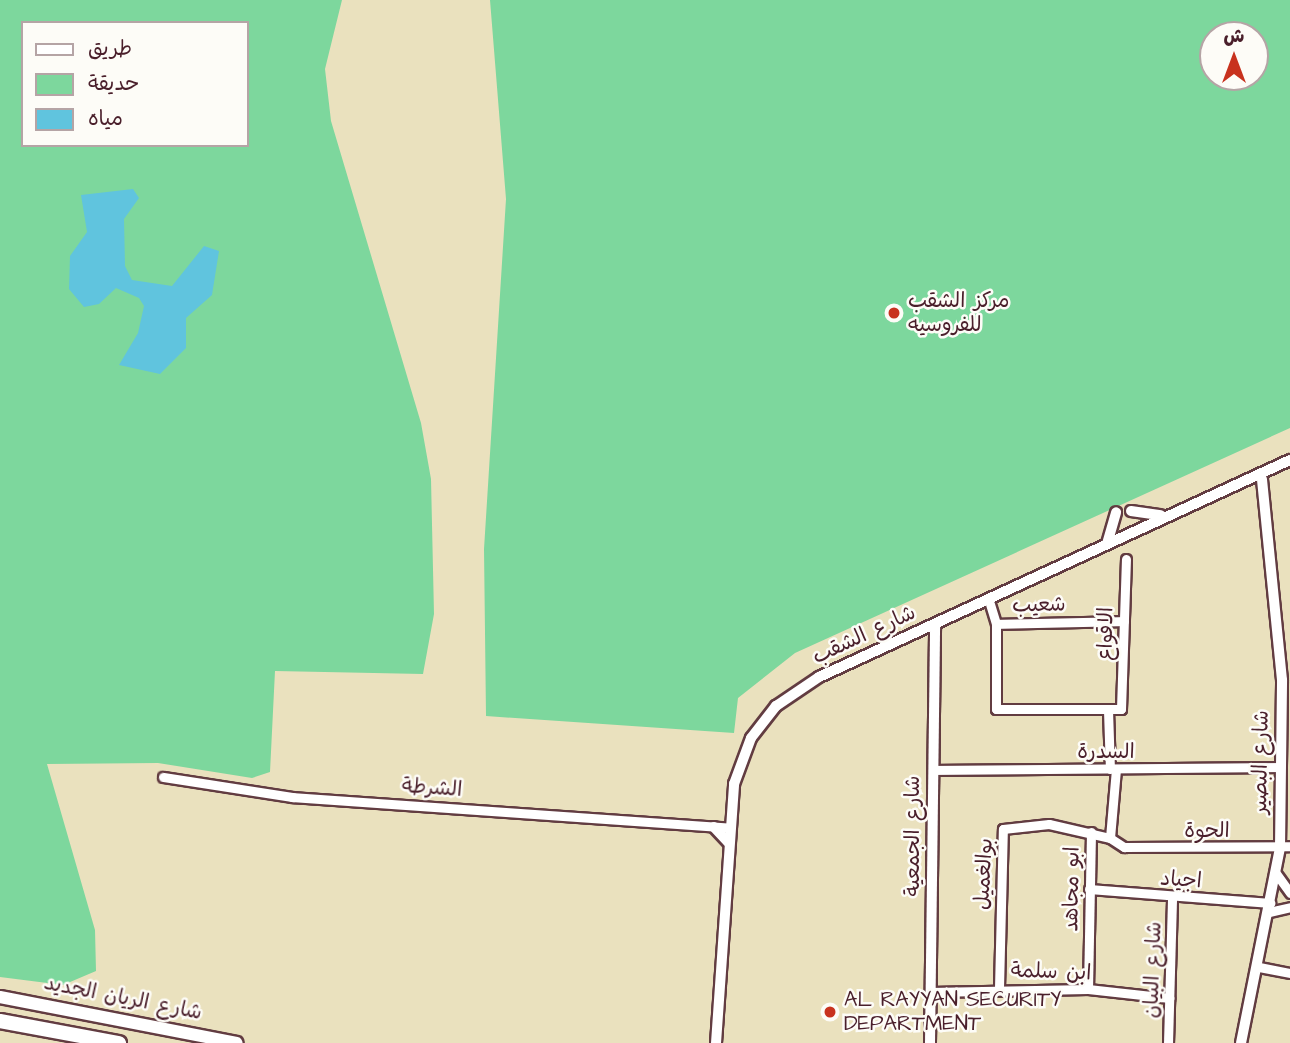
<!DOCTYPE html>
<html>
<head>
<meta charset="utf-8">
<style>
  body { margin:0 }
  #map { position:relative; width:1290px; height:1043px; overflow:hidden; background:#eae1be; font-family:"Architects Daughter","Playpen Sans Arabic",sans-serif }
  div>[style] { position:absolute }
  .green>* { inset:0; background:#7dd79d }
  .water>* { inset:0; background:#60c4de }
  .roads { filter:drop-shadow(2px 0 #623c41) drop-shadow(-2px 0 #623c41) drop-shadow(0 2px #623c41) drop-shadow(0 -2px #623c41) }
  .minor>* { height:9px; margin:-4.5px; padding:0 4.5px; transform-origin:4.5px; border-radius:4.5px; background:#fff }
  .tertiary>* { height:10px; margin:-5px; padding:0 5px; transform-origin:5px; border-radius:5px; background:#fff }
  .secondary>* { height:12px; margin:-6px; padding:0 6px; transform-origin:6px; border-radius:6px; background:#fff }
  .trunk>* { height:14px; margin:-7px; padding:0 7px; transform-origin:7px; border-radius:7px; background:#fff }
  .dots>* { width:19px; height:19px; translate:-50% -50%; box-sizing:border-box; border:4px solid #fdfcf7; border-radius:50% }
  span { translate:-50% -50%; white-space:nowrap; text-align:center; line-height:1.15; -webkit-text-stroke:5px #fdfcf7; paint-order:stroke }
  .poi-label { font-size:21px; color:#4a1f2b }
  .left { translate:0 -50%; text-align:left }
  .street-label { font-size:21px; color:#4a1f2b }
  .legend { position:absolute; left:21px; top:21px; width:228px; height:126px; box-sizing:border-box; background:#fdfcf7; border:2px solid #b5a4a5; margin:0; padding:9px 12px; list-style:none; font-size:21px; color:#4a1f2b }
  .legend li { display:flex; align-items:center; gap:14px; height:35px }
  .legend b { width:35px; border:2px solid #b5a4a5 }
  .north { position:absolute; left:1199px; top:21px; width:70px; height:70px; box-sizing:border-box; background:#fdfcf7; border:2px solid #b5a4a5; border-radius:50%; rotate:0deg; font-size:19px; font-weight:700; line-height:28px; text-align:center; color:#4a1f2b }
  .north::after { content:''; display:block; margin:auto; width:24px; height:32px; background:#c8321e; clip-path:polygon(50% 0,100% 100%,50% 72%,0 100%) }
</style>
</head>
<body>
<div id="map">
  <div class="green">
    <i style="clip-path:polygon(evenodd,0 0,342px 0,325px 69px,331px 121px,421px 423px,431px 479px,434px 614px,423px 674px,275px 671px,270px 772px,252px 778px,158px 763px,47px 764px,95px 930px,96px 971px,63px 985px,0 977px,0 0,23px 23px,247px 23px,247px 145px,23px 145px,23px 23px)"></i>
    <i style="clip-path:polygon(evenodd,490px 0,1290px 0,1290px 428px,795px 653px,738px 698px,734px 733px,486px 716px,484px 549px,506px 199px,490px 0,1213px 35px,1255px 35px,1255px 77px,1213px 77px,1213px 35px)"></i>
  </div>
  <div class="water">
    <i style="clip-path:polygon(133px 189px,139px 198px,124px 219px,125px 266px,132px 280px,172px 286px,204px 246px,219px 251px,212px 295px,186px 318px,186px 348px,160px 374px,119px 365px,138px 333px,144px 306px,139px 298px,116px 288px,99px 304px,84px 307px,69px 289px,70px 256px,87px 232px,81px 195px)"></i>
  </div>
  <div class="roads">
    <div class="minor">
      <i style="left:990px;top:604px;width:21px;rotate:73deg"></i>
      <i style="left:996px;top:624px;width:85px;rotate:90deg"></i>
      <i style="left:996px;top:709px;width:125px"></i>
      <i style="left:1121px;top:709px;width:150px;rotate:-88.1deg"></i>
      <i style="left:996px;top:624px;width:128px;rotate:-1.3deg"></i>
      <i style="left:1108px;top:710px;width:59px;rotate:88.1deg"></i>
      <i style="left:1116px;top:769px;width:69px;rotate:95deg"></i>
      <i style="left:1110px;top:838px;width:17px;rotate:33deg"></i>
      <i style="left:1124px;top:847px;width:166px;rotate:-0.3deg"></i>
      <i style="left:933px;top:770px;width:346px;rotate:-0.5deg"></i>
      <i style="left:163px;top:777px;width:131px;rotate:8.8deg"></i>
      <i style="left:292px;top:797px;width:439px;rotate:4deg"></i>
      <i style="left:1275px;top:872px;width:26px;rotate:54deg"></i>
      <i style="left:1089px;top:889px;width:182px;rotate:4.4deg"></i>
      <i style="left:1269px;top:912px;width:22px;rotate:-13deg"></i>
      <i style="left:1259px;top:967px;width:32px;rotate:11deg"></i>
      <i style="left:999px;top:988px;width:159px;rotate:-88.6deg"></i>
      <i style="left:1003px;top:829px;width:46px;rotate:-6.2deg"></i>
      <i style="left:1049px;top:824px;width:63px;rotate:12.9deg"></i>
      <i style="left:1088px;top:989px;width:157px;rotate:-88.9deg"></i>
      <i style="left:930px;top:992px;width:158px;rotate:-1.1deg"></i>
      <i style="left:1088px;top:989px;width:82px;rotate:6.3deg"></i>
      <i style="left:1168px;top:1043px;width:146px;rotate:-88.4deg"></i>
    </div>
    <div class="tertiary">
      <i style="left:1131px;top:511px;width:30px;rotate:8deg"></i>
      <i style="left:1107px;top:544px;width:33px;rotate:-74deg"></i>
      <i style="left:714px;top:827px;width:22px;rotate:47deg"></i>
      <i style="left:716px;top:1043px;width:260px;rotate:-86deg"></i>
      <i style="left:734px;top:784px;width:49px;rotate:-69.7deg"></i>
      <i style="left:751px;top:738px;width:41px;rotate:-52deg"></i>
      <i style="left:776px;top:706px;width:52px;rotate:-34deg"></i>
      <i style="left:819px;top:677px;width:519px;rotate:-24.74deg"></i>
      <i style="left:930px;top:1043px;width:418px;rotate:-89.3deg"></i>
      <i style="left:1241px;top:1043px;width:199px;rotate:-78.7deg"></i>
      <i style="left:1280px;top:848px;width:168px;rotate:-89.3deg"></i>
      <i style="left:1282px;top:680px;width:202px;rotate:-95.7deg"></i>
    </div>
    <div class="secondary">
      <i style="left:0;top:997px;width:241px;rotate:11deg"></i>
    </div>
    <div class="trunk">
      <i style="left:0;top:1021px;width:121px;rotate:10.5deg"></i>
    </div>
  </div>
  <div class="dots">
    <i style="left:894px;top:313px;background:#c8321e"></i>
    <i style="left:830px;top:1012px;background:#c8321e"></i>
  </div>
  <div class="poi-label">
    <span class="left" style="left:908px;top:313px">مركز الشقب<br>للفروسيه</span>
    <span class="left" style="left:844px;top:1012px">AL RAYYAN SECURITY<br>DEPARTMENT</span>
  </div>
  <div class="street-label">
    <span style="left:1039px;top:605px;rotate:-1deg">شعيب</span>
    <span style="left:1106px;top:634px;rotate:-89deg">الاقواع</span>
    <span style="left:864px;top:635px;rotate:-25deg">شارع الشقب</span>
    <span style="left:1106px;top:752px">السدرة</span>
    <span style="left:1261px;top:762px;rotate:-89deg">شارع البصير</span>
    <span style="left:432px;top:788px;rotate:4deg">الشرطة</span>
    <span style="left:1207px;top:831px">الحوة</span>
    <span style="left:913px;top:836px;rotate:-90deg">شارع الجمعية</span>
    <span style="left:984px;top:874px;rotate:-87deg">بوالغميل</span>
    <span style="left:1181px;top:880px;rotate:4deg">اجياد</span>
    <span style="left:1072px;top:889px;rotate:-89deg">ابو مجاهد</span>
    <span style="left:1153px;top:970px;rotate:-88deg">شارع البيان</span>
    <span style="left:1051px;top:972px;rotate:2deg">ابن سلمة</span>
    <span style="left:123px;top:998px;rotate:11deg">شارع الريان الجديد</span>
  </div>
  <ul class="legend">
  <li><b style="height:9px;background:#fff"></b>طريق</li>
  <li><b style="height:19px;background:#7dd79d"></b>حديقة</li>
  <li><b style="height:19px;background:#60c4de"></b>مياه</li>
  </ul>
  <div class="north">ش</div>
</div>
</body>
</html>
